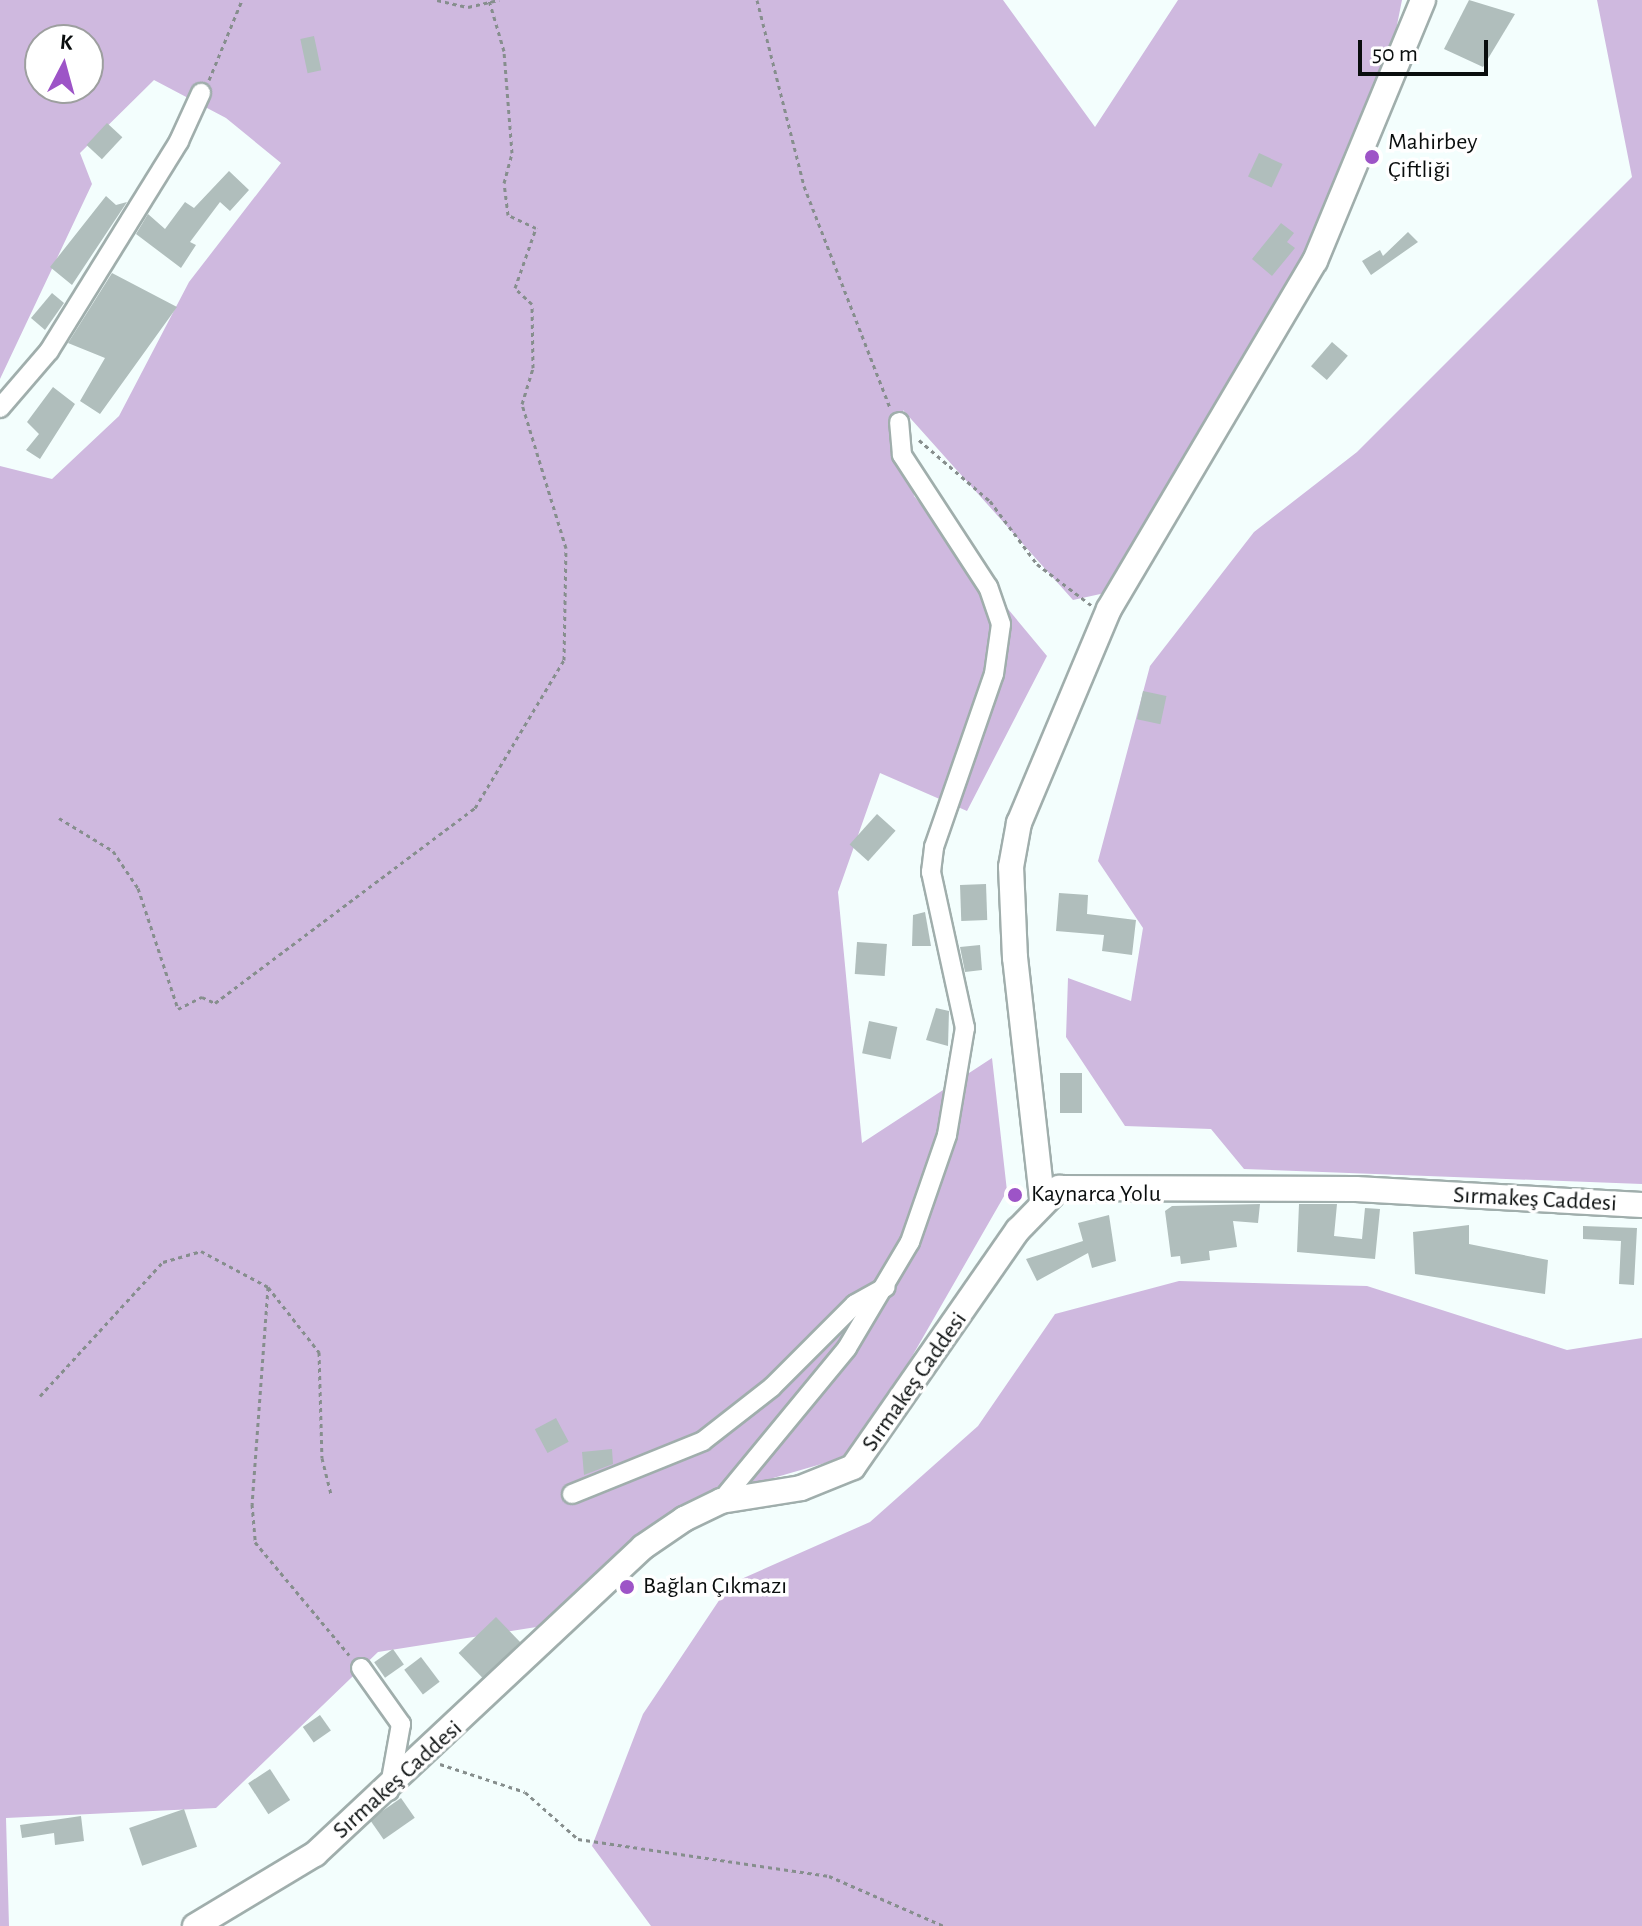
<!DOCTYPE html>
<html>
<head>
<meta charset="utf-8">
<style>
  body { margin:0 }
  #map { position:relative; width:1642px; height:1926px; overflow:hidden; background:#f3fefd; font-family:"Alegreya Sans",sans-serif }
  div>[style] { position:absolute }
  .forest>* { inset:0; background:#cfb9df }
  .building>* { inset:0; background:#b0bebc; transform-origin:0 0 }
  .path>* { height:3px; margin-top:-1.5px; transform-origin:0; background:repeating-linear-gradient(90deg,#868e8d 0 4px,transparent 0 8px) }
  .roads { filter:drop-shadow(2px 0 #a0aeac) drop-shadow(-2px 0 #a0aeac) drop-shadow(0 2px #a0aeac) drop-shadow(0 -2px #a0aeac) }
  .street>* { height:18px; margin:-9px; padding:0 9px; transform-origin:9px; border-radius:9px; background:#fff }
  .secondary>* { height:24px; margin:-12px; padding:0 12px; transform-origin:12px; border-radius:12px; background:#fff }
  .dots>* { width:22px; height:22px; translate:-50% -50%; box-sizing:border-box; border:4px solid #fff; border-radius:50% }
  span { translate:-50% -50%; white-space:nowrap; text-align:center; line-height:1.15; -webkit-text-stroke:7px #fff; paint-order:stroke }
  .poi-label { font-size:24px; color:#0a0e0e }
  .left { translate:0 -50%; text-align:left }
  .street-label { font-size:24px; color:#0a0e0e }
  .north { position:absolute; left:24px; top:24px; width:80px; height:80px; box-sizing:border-box; background:#fff; border:2px solid #9d9f9f; border-radius:50%; rotate:6deg; font-size:22px; font-weight:700; line-height:32px; text-align:center; color:#0a0e0e }
  .north::after { content:''; display:block; margin:auto; width:28px; height:36px; background:#9d54c7; clip-path:polygon(50% 0,100% 100%,50% 72%,0 100%) }
  .scale { position:absolute; left:1358px; top:40px; width:130px; height:36px; box-sizing:border-box; border:4px solid #0a0e0e; border-top:0; padding-left:10px; font-size:24px; line-height:28px; white-space:nowrap; color:#0a0e0e; -webkit-text-stroke:6px #fff; paint-order:stroke }
</style>
</head>
<body>
<div id="map">
  <div class="forest">
    <i style="clip-path:polygon(evenodd,0 0,1003px 0,1095px 127px,1178px 0,1402px 0,1393px 45px,1316px 237px,1105px 593px,1073px 600px,903px 410px,914px 496px,1047px 656px,967px 811px,880px 773px,838px 892px,862px 1143px,992px 1058px,1007px 1191px,856px 1454px,684px 1504px,549px 1625px,378px 1652px,216px 1808px,6px 1818px,9px 1926px,0 1926px,0 466px,52px 479px,119px 416px,189px 282px,281px 163px,226px 118px,154px 80px,80px 153px,92px 184px,0 379px,0 0,40px 40px,88px 40px,88px 88px,40px 88px,40px 40px)"></i>
    <i style="clip-path:polygon(1597px 0,1642px 0,1642px 1184px,1244px 1169px,1211px 1129px,1125px 1126px,1066px 1037px,1068px 978px,1131px 1001px,1143px 928px,1098px 861px,1150px 666px,1254px 532px,1357px 452px,1632px 177px)"></i>
    <i style="clip-path:polygon(1179px 1281px,1367px 1286px,1567px 1350px,1642px 1338px,1642px 1926px,651px 1926px,592px 1846px,643px 1714px,730px 1584px,870px 1522px,978px 1426px,1055px 1314px)"></i>
  </div>
  <div class="building">
    <i style="clip-path:polygon(1469px 0,1515px 14px,1483px 67px,1444px 49px)"></i>
    <i style="left:314px;top:36px;width:35px;height:14px;rotate:78deg"></i>
    <i style="left:107px;top:123px;width:21px;height:30px;rotate:43deg"></i>
    <i style="left:1259px;top:153px;width:26px;height:26px;rotate:25deg"></i>
    <i style="clip-path:polygon(229px 171px,249px 190px,230px 211px,220px 202px,190px 242px,196px 245px,181px 268px,136px 234px,148px 214px,165px 229px,185px 202px,194px 208px)"></i>
    <i style="clip-path:polygon(106px 196px,116px 205px,127px 202px,72px 285px,50px 267px)"></i>
    <i style="clip-path:polygon(1281px 223px,1294px 233px,1287px 242px,1295px 248px,1272px 276px,1252px 259px)"></i>
    <i style="clip-path:polygon(1408px 232px,1418px 242px,1371px 275px,1362px 261px,1380px 250px,1383px 256px)"></i>
    <i style="clip-path:polygon(112px 273px,177px 307px,100px 414px,80px 401px,105px 358px,68px 343px)"></i>
    <i style="clip-path:polygon(52px 293px,64px 303px,45px 330px,31px 318px)"></i>
    <i style="left:1332px;top:342px;width:21px;height:32px;rotate:41deg"></i>
    <i style="clip-path:polygon(53px 387px,75px 404px,40px 459px,26px 450px,39px 434px,27px 422px)"></i>
    <i style="left:1143px;top:691px;width:24px;height:29px;rotate:12deg"></i>
    <i style="left:877px;top:814px;width:25px;height:41px;rotate:42deg"></i>
    <i style="left:986px;top:884px;width:36px;height:26px;rotate:88deg"></i>
    <i style="clip-path:polygon(1059px 893px,1088px 895px,1087px 914px,1136px 920px,1132px 955px,1102px 951px,1104px 935px,1056px 931px)"></i>
    <i style="clip-path:polygon(925px 912px,931px 946px,912px 946px,913px 915px)"></i>
    <i style="left:857px;top:942px;width:30px;height:32px;rotate:4deg"></i>
    <i style="clip-path:polygon(980px 945px,982px 970px,965px 972px,960px 947px)"></i>
    <i style="clip-path:polygon(936px 1008px,949px 1011px,948px 1046px,926px 1040px)"></i>
    <i style="left:869px;top:1021px;width:29px;height:33px;rotate:12deg"></i>
    <i style="left:1060px;top:1073px;width:22px;height:40px"></i>
    <i style="clip-path:polygon(1260px 1204px,1258px 1223px,1233px 1221px,1237px 1247px,1209px 1251px,1210px 1260px,1181px 1264px,1180px 1256px,1171px 1257px,1165px 1211px,1172px 1206px)"></i>
    <i style="clip-path:polygon(1299px 1204px,1337px 1204px,1334px 1236px,1362px 1239px,1365px 1208px,1380px 1209px,1375px 1259px,1297px 1252px)"></i>
    <i style="clip-path:polygon(1109px 1215px,1116px 1261px,1092px 1268px,1088px 1253px,1037px 1281px,1026px 1259px,1083px 1241px,1078px 1223px)"></i>
    <i style="clip-path:polygon(1469px 1225px,1469px 1244px,1548px 1260px,1545px 1294px,1415px 1274px,1413px 1232px)"></i>
    <i style="clip-path:polygon(1583px 1226px,1637px 1228px,1634px 1285px,1619px 1284px,1621px 1241px,1583px 1239px)"></i>
    <i style="left:556px;top:1418px;width:27px;height:24px;rotate:62deg"></i>
    <i style="clip-path:polygon(612px 1449px,613px 1464px,584px 1475px,582px 1452px)"></i>
    <i style="left:496px;top:1617px;width:35px;height:52px;rotate:46deg"></i>
    <i style="left:393px;top:1649px;width:19px;height:23px;rotate:55deg"></i>
    <i style="left:421px;top:1657px;width:31px;height:21px;rotate:53deg"></i>
    <i style="left:320px;top:1715px;width:19px;height:21px;rotate:55deg"></i>
    <i style="left:270px;top:1769px;width:37px;height:26px;rotate:57deg"></i>
    <i style="left:401px;top:1798px;width:24px;height:38px;rotate:55deg"></i>
    <i style="left:184px;top:1809px;width:40px;height:58px;rotate:71deg"></i>
    <i style="clip-path:polygon(81px 1816px,84px 1841px,55px 1845px,54px 1833px,22px 1838px,20px 1825px)"></i>
  </div>
  <div class="path">
    <i style="left:437px;top:0;width:32px;rotate:13deg"></i>
    <i style="left:468px;top:7px;width:32px;rotate:-13deg"></i>
    <i style="left:757px;top:0;width:192px;rotate:75.8deg"></i>
    <i style="left:804px;top:186px;width:238px;rotate:68.8deg"></i>
    <i style="left:209px;top:80px;width:87px;rotate:-67.6deg"></i>
    <i style="left:919px;top:440px;width:94px;rotate:40.7deg"></i>
    <i style="left:990px;top:501px;width:79px;rotate:53.3deg"></i>
    <i style="left:1037px;top:564px;width:68px;rotate:37.2deg"></i>
    <i style="left:59px;top:818px;width:63px;rotate:31.4deg"></i>
    <i style="left:113px;top:851px;width:45px;rotate:56deg"></i>
    <i style="left:138px;top:888px;width:127px;rotate:71.7deg"></i>
    <i style="left:178px;top:1009px;width:27px;rotate:-27deg"></i>
    <i style="left:202px;top:997px;width:14px;rotate:25deg"></i>
    <i style="left:215px;top:1003px;width:325px;rotate:-36.9deg"></i>
    <i style="left:475px;top:808px;width:173px;rotate:-59deg"></i>
    <i style="left:564px;top:660px;width:112px;rotate:-89deg"></i>
    <i style="left:566px;top:548px;width:151px;rotate:-107deg"></i>
    <i style="left:522px;top:404px;width:38px;rotate:-73deg"></i>
    <i style="left:533px;top:368px;width:64px;rotate:-90.9deg"></i>
    <i style="left:532px;top:304px;width:23px;rotate:-137deg"></i>
    <i style="left:515px;top:288px;width:64px;rotate:-70.7deg"></i>
    <i style="left:536px;top:228px;width:31px;rotate:-155deg"></i>
    <i style="left:508px;top:215px;width:32px;rotate:-97deg"></i>
    <i style="left:504px;top:183px;width:31px;rotate:-75deg"></i>
    <i style="left:512px;top:153px;width:102px;rotate:-94.5deg"></i>
    <i style="left:504px;top:51px;width:53px;rotate:-106.4deg"></i>
    <i style="left:268px;top:1287px;width:83px;rotate:51.9deg"></i>
    <i style="left:319px;top:1352px;width:106px;rotate:88.4deg"></i>
    <i style="left:322px;top:1458px;width:37px;rotate:76deg"></i>
    <i style="left:40px;top:1396px;width:182px;rotate:-47.5deg"></i>
    <i style="left:163px;top:1262px;width:40px;rotate:-16deg"></i>
    <i style="left:201px;top:1251px;width:76px;rotate:28.2deg"></i>
    <i style="left:268px;top:1287px;width:218px;rotate:94.2deg"></i>
    <i style="left:252px;top:1504px;width:38px;rotate:85deg"></i>
    <i style="left:255px;top:1542px;width:147px;rotate:50.2deg"></i>
    <i style="left:440px;top:1764px;width:89px;rotate:18.2deg"></i>
    <i style="left:525px;top:1792px;width:71px;rotate:41.6deg"></i>
    <i style="left:578px;top:1839px;width:254px;rotate:8.4deg"></i>
    <i style="left:829px;top:1876px;width:125px;rotate:23.5deg"></i>
  </div>
  <div class="roads">
    <div class="street">
      <i style="left:0;top:408px;width:75px;rotate:-49.3deg"></i>
      <i style="left:49px;top:351px;width:247px;rotate:-58.2deg"></i>
      <i style="left:179px;top:141px;width:53px;rotate:-65.4deg"></i>
      <i style="left:572px;top:1494px;width:141px;rotate:-22deg"></i>
      <i style="left:703px;top:1441px;width:88px;rotate:-38deg"></i>
      <i style="left:772px;top:1387px;width:117px;rotate:-45deg"></i>
      <i style="left:855px;top:1304px;width:35px;rotate:-29deg"></i>
      <i style="left:721px;top:1501px;width:198px;rotate:-50.5deg"></i>
      <i style="left:847px;top:1348px;width:123px;rotate:-59.3deg"></i>
      <i style="left:910px;top:1242px;width:113px;rotate:-70.9deg"></i>
      <i style="left:947px;top:1135px;width:109px;rotate:-80.5deg"></i>
      <i style="left:965px;top:1028px;width:160px;rotate:-102.3deg"></i>
      <i style="left:931px;top:872px;width:25px;rotate:-83deg"></i>
      <i style="left:934px;top:847px;width:183px;rotate:-70.9deg"></i>
      <i style="left:994px;top:674px;width:50px;rotate:-82deg"></i>
      <i style="left:1001px;top:624px;width:39px;rotate:-109deg"></i>
      <i style="left:988px;top:587px;width:158px;rotate:-123.1deg"></i>
      <i style="left:902px;top:455px;width:33px;rotate:-95deg"></i>
      <i style="left:361px;top:1668px;width:69px;rotate:54.5deg"></i>
      <i style="left:401px;top:1724px;width:68px;rotate:100.2deg"></i>
    </div>
    <div class="secondary">
      <i style="left:1042px;top:1198px;width:242px;rotate:-96.4deg"></i>
      <i style="left:1015px;top:958px;width:91px;rotate:-92.5deg"></i>
      <i style="left:1011px;top:867px;width:45px;rotate:-79.7deg"></i>
      <i style="left:1019px;top:823px;width:232px;rotate:-67.2deg"></i>
      <i style="left:1109px;top:609px;width:404px;rotate:-59.4deg"></i>
      <i style="left:1315px;top:261px;width:282px;rotate:-67.5deg"></i>
      <i style="left:195px;top:1926px;width:140px;rotate:-31deg"></i>
      <i style="left:315px;top:1854px;width:449px;rotate:-43.1deg"></i>
      <i style="left:643px;top:1547px;width:50px;rotate:-34.3deg"></i>
      <i style="left:684px;top:1519px;width:41px;rotate:-25.9deg"></i>
      <i style="left:721px;top:1501px;width:81px;rotate:-9.2deg"></i>
      <i style="left:801px;top:1488px;width:56px;rotate:-22deg"></i>
      <i style="left:853px;top:1467px;width:289px;rotate:-55.2deg"></i>
      <i style="left:1018px;top:1230px;width:59px;rotate:-45.7deg"></i>
      <i style="left:1059px;top:1188px;width:297px;rotate:0.2deg"></i>
      <i style="left:1356px;top:1189px;width:286px;rotate:3.2deg"></i>
    </div>
  </div>
  <div class="dots">
    <i style="left:1372px;top:157px;background:#9d54c7"></i>
    <i style="left:1015px;top:1195px;background:#9d54c7"></i>
    <i style="left:627px;top:1587px;background:#9d54c7"></i>
  </div>
  <div class="poi-label">
    <span class="left" style="left:1388px;top:157px">Mahirbey<br>Çiftliği</span>
    <span class="left" style="left:1031px;top:1195px">Kaynarca Yolu</span>
    <span class="left" style="left:643px;top:1587px">Bağlan Çıkmazı</span>
  </div>
  <div class="street-label">
    <span style="left:1535px;top:1200px;rotate:3deg">Sırmakeş Caddesi</span>
    <span style="left:915px;top:1382px;rotate:-55deg">Sırmakeş Caddesi</span>
    <span style="left:398px;top:1780px;rotate:-42deg">Sırmakeş Caddesi</span>
  </div>
  <div class="north">K</div>
  <div class="scale">50 m</div>
</div>
</body>
</html>
